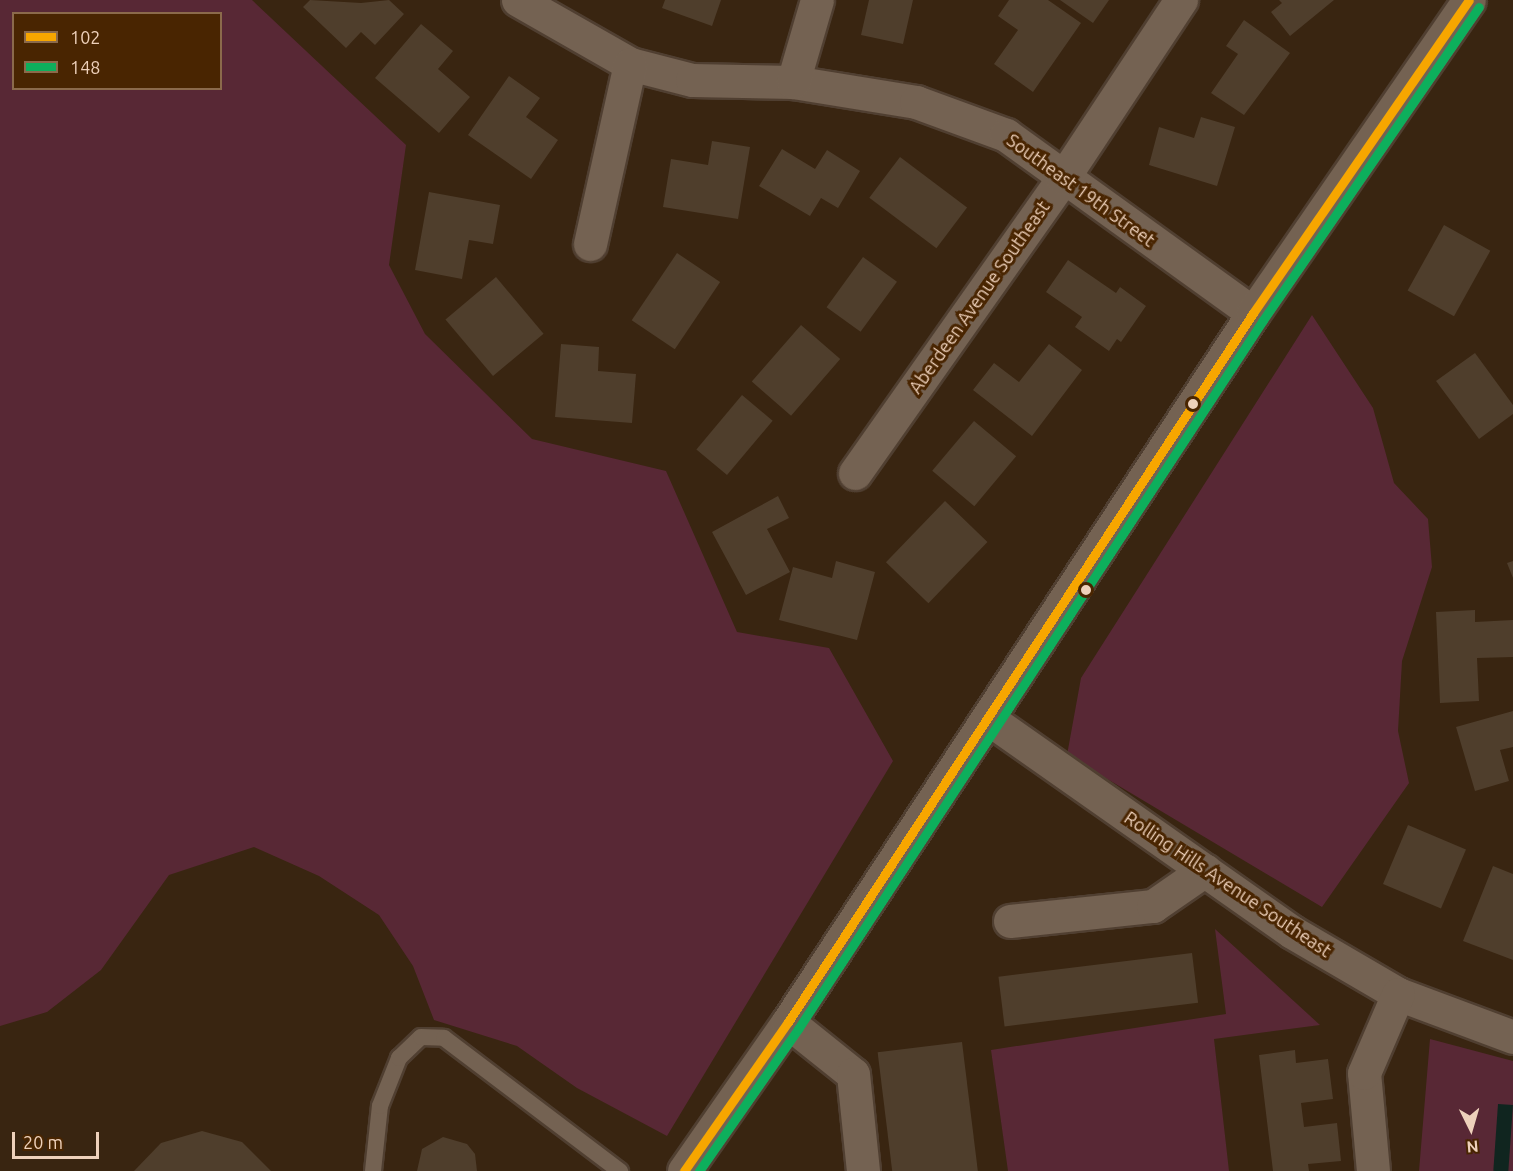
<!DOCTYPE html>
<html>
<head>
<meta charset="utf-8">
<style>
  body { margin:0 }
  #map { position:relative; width:1513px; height:1171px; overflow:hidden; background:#392511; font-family:Ubuntu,sans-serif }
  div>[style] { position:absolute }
  .green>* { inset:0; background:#582835 }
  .water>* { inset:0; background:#10251f; transform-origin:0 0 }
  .building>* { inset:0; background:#4f3e2c; transform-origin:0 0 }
  .roads { filter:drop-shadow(2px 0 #503f31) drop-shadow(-2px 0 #503f31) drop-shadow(0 2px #503f31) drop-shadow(0 -2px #503f31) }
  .lane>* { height:16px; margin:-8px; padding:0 8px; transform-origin:8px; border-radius:8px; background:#746252 }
  .street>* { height:33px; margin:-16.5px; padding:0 16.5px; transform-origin:16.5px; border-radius:16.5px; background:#746252 }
  .secondary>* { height:33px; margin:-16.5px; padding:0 16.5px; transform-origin:16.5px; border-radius:16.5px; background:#746252 }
  .bus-1>* { height:9px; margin:-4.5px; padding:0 4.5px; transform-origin:4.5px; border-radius:4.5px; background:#f7a600 }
  .bus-2>* { height:9px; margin:-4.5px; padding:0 4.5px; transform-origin:4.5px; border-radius:4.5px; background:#0daf5c }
  .dots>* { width:16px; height:16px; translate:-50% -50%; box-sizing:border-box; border:3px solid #492501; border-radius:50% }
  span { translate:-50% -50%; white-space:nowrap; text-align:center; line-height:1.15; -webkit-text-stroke:6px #492501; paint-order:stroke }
  .street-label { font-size:18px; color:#eed1bb }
  .legend { position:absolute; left:12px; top:12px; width:210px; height:78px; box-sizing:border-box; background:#492501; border:2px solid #8b6a4b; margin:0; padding:8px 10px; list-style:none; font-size:18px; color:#eed1bb }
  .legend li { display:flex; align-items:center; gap:12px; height:30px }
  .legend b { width:30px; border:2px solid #8b6a4b }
  .north { position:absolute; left:1441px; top:1099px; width:60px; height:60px; -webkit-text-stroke:4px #492501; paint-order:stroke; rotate:175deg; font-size:16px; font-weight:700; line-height:24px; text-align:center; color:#eed1bb }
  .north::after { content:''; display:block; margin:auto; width:21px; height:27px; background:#eed1bb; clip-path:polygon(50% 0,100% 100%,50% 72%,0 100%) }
  .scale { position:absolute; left:12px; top:1132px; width:87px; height:27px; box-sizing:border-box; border:3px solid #eed1bb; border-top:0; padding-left:8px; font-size:18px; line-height:21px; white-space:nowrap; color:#eed1bb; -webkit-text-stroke:4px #492501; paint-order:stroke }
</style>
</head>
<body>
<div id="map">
  <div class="green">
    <i style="clip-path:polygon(evenodd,0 0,252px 0,406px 145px,389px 265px,425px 334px,532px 439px,666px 471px,737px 632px,829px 648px,893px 761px,667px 1136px,577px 1088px,517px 1046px,434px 1020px,413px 966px,379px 915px,319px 876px,254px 847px,169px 875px,101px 970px,47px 1012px,0 1026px,0 0,14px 14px,220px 14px,220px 88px,14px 88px,14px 14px)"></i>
    <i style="clip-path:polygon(1312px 315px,1373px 408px,1394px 483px,1428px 519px,1432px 567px,1402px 661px,1398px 731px,1409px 783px,1322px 907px,1067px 755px,1081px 678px)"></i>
    <i style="clip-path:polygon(1215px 929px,1320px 1025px,1214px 1039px,1229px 1171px,1008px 1171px,991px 1050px,1226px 1014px)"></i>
    <i style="clip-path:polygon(1430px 1039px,1513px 1061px,1513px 1171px,1419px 1171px)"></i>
  </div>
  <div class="water">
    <i style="left:1498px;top:1104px;width:15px;height:67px;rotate:4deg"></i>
  </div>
  <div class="building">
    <i style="clip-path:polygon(310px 0,361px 3px,389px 0,404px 14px,375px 45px,361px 32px,346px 48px,303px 7px)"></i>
    <i style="clip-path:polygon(665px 0,721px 0,712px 26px,662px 8px)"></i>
    <i style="clip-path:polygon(869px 0,913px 0,903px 44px,861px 35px)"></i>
    <i style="clip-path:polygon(1009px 0,1048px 0,1081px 23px,1033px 92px,994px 64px,1018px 30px,998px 16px)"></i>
    <i style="clip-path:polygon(1060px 0,1109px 0,1093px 23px)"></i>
    <i style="clip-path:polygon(1279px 0,1334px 0,1290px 36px,1271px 12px,1282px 3px)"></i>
    <i style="clip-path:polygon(1244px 20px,1290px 53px,1244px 115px,1211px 93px,1238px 54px,1226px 46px)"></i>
    <i style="clip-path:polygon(421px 24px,453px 51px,438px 69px,470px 97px,439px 133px,375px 78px)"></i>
    <i style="clip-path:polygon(509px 76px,540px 98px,526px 117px,558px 140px,531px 179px,468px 135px)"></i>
    <i style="clip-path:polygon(1201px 117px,1235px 127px,1217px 186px,1149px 165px,1159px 127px,1194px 138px)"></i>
    <i style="clip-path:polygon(712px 141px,750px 147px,738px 219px,663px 207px,671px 159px,708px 165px)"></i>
    <i style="clip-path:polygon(782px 149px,815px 169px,827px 150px,860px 171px,838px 208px,821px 198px,810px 216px,759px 186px)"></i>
    <i style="left:900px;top:157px;width:84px;height:51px;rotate:37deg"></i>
    <i style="clip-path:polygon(429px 192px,500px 205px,493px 244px,469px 240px,462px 279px,415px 270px)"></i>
    <i style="left:1444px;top:225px;width:53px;height:75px;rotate:29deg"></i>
    <i style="left:677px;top:253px;width:52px;height:81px;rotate:34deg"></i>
    <i style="left:863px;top:257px;width:42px;height:62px;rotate:36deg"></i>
    <i style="clip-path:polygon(1068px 260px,1116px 293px,1120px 287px,1146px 306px,1121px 342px,1117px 339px,1109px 351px,1075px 327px,1082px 317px,1046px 292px)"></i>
    <i style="left:496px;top:277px;width:74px;height:66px;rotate:50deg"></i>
    <i style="left:801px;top:325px;width:52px;height:75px;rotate:41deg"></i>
    <i style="clip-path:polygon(561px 344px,599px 347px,598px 371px,636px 374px,632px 423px,555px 417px)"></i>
    <i style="clip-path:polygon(1049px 344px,1082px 370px,1032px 436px,973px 390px,994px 363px,1019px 382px)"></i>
    <i style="clip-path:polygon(1475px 353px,1513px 405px,1513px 414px,1479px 439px,1436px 381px)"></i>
    <i style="left:742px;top:395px;width:40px;height:71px;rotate:40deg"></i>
    <i style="left:974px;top:421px;width:55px;height:65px;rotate:40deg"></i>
    <i style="clip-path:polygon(778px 496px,789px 518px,767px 529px,790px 572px,746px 595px,712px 532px)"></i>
    <i style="left:945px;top:501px;width:59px;height:85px;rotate:44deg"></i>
    <i style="clip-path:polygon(836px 561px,875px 572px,857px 640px,779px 620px,793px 567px,832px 578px)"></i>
    <i style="clip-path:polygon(1513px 561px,1513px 578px,1507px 563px)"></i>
    <i style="clip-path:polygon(1475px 610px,1475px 622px,1513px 620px,1513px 657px,1477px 658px,1479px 701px,1440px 703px,1436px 612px)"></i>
    <i style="clip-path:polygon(1513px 711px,1513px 747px,1500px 750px,1509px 781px,1475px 791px,1456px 727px)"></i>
    <i style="left:1408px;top:825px;width:63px;height:64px;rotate:23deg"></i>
    <i style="clip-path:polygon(1493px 866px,1513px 874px,1513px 960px,1463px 941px)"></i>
    <i style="left:1192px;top:953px;width:50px;height:195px;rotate:83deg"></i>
    <i style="left:962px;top:1042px;width:130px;height:85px;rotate:83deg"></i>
    <i style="clip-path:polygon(1295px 1050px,1296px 1063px,1328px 1059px,1333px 1099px,1301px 1103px,1304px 1127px,1337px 1123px,1341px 1161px,1308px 1164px,1309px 1171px,1273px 1171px,1259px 1055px)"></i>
    <i style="clip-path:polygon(202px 1131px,242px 1142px,271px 1171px,134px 1171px,161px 1143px)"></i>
    <i style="clip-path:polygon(443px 1137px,467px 1144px,475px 1154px,477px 1171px,417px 1171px,422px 1149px)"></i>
  </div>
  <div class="roads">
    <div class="lane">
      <i style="left:373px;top:1171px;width:65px;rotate:-83.9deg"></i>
      <i style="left:380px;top:1106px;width:52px;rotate:-68.4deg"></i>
      <i style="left:399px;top:1058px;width:30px;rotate:-44deg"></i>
      <i style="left:421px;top:1037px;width:23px;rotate:2deg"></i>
      <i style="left:444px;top:1038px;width:221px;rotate:37.1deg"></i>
    </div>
    <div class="street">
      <i style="left:518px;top:0;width:129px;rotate:29.7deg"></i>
      <i style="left:630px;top:64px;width:64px;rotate:14.5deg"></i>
      <i style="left:692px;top:80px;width:101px;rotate:1.1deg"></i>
      <i style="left:793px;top:82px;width:125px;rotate:9.2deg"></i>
      <i style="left:916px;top:102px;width:96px;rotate:20.1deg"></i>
      <i style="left:1006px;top:135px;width:304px;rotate:35.8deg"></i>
      <i style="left:793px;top:82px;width:85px;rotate:-73.7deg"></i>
      <i style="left:590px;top:244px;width:184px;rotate:-77.5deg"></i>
      <i style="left:855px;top:473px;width:361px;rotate:-54.8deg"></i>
      <i style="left:1063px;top:178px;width:214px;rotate:-56.5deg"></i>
      <i style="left:989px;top:719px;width:370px;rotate:35.1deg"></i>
      <i style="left:1292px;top:932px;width:123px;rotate:30.3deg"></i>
      <i style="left:1398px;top:994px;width:123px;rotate:20.5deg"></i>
      <i style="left:1010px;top:921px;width:144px;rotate:-6deg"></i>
      <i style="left:1153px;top:906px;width:63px;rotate:-34.7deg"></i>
      <i style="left:788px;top:1022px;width:83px;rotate:38.7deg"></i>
      <i style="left:853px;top:1074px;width:98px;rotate:84.1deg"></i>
      <i style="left:1373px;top:1171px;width:98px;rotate:-95.2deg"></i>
      <i style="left:1364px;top:1073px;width:86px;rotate:-66.7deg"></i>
    </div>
    <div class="secondary">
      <i style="left:684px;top:1171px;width:182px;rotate:-55.1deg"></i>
      <i style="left:788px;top:1022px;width:848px;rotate:-56.74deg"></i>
      <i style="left:1253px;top:313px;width:380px;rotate:-55.4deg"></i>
    </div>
  </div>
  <div class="bus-1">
    <i style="left:684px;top:1171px;width:182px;rotate:-55.1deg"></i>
    <i style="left:788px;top:1022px;width:848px;rotate:-56.74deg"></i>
    <i style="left:1253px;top:313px;width:380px;rotate:-55.4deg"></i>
  </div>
  <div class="bus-2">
    <i style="left:699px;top:1171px;width:173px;rotate:-55.1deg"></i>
    <i style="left:798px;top:1029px;width:848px;rotate:-56.74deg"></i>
    <i style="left:1263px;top:320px;width:380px;rotate:-55.4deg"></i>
  </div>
  <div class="dots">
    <i style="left:1193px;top:404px;background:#eed1bb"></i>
    <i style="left:1086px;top:590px;background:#eed1bb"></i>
  </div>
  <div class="street-label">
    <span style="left:1081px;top:190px;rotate:36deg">Southeast 19th Street</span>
    <span style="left:979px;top:297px;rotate:-55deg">Aberdeen Avenue Southeast</span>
    <span style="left:1228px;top:884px;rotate:34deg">Rolling Hills Avenue Southeast</span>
  </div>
  <ul class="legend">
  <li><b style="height:8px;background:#f7a600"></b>102</li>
  <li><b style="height:8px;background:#0daf5c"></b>148</li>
  </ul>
  <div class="north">N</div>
  <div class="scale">20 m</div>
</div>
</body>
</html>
